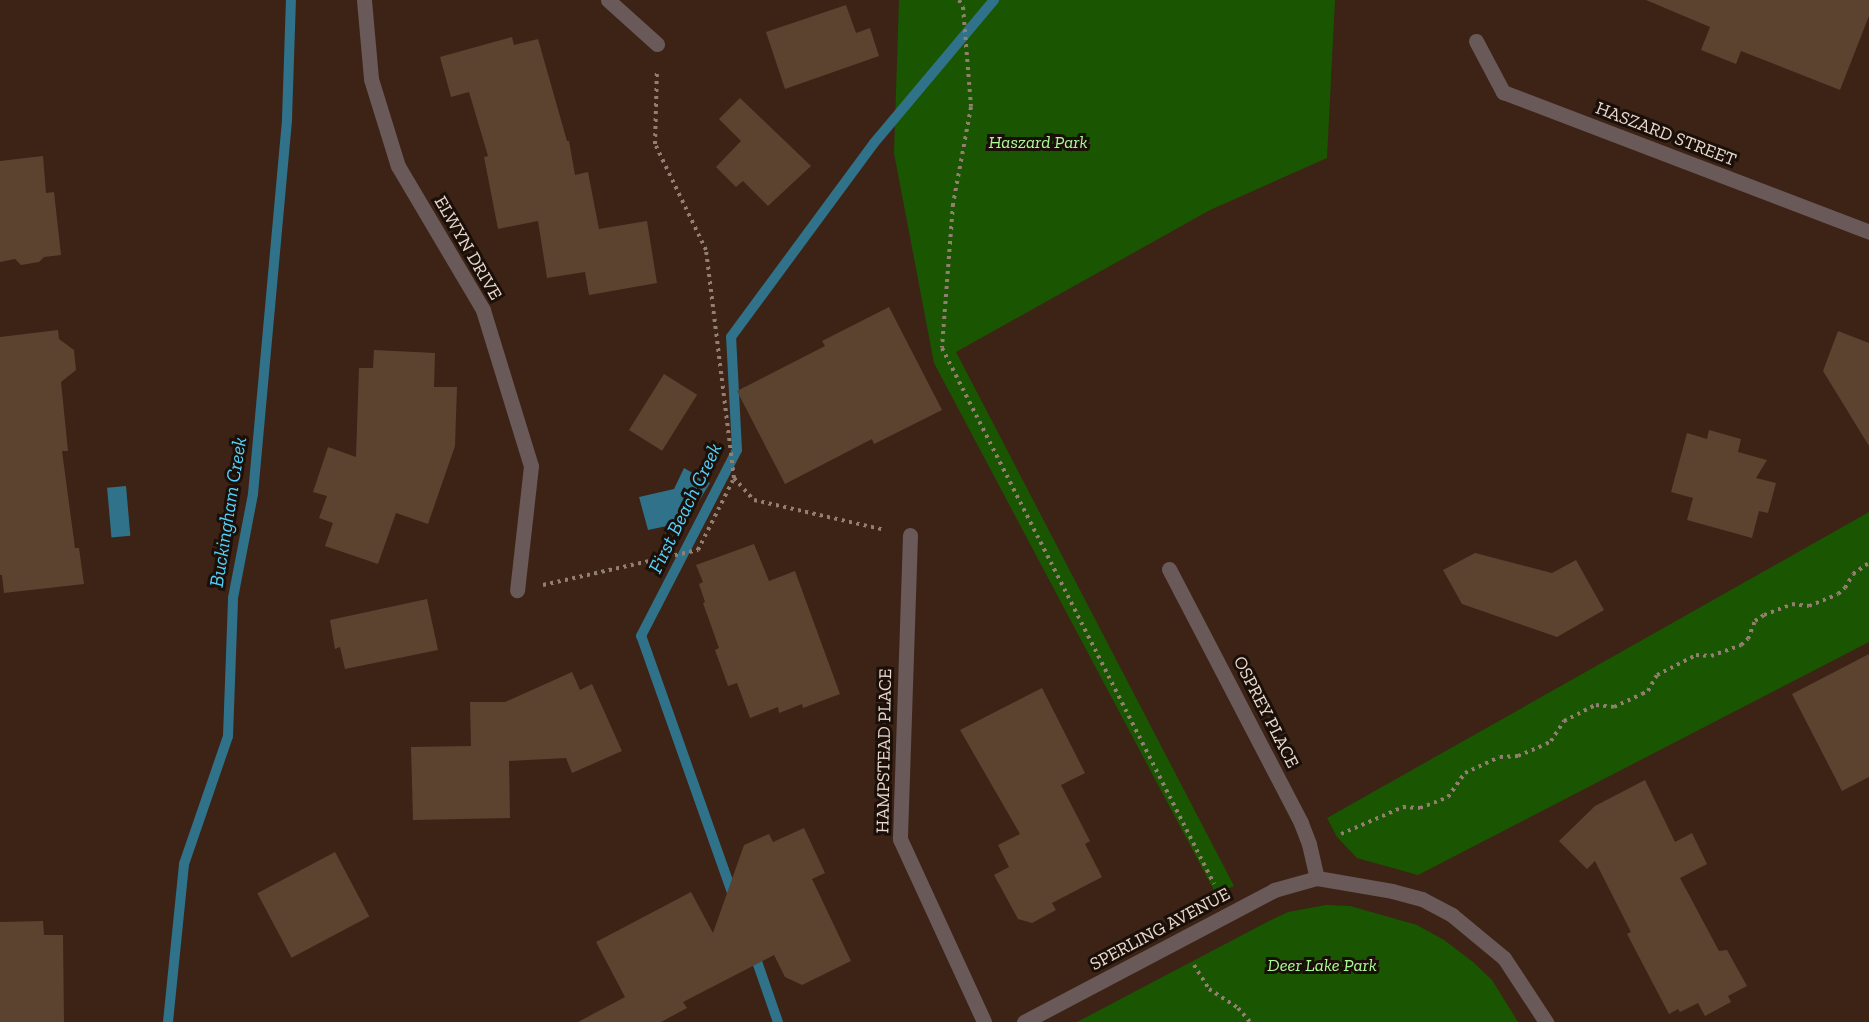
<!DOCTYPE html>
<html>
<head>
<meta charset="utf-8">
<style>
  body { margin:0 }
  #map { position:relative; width:1869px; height:1022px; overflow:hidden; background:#3c2315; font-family:"Zilla Slab",serif }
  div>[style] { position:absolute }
  .green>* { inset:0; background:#1a5602 }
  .water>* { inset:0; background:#2f7289; transform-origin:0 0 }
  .stream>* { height:10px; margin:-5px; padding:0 5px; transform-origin:5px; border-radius:5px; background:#2f7289 }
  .building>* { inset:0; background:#5b4330; transform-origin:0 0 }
  .path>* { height:4px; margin-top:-2px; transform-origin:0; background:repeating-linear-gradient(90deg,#937e72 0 3px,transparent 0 7.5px) }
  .street>* { height:15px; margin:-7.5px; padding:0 7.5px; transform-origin:7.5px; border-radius:7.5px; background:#695959 }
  span { translate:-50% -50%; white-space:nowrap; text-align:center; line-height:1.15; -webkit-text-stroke:6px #1b1009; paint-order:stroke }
  .street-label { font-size:18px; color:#e9d9cf }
  .park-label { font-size:18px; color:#abfc96; font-style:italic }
  .water-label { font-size:20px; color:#53d2fc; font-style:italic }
</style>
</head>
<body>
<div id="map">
  <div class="green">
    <i style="clip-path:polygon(899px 0,1335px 0,1327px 158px,1210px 210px,956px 352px,1234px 886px,1216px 894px,934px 363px,894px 153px)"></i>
    <i style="clip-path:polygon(1869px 512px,1869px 642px,1418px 875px,1357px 858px,1337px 837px,1327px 818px)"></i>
    <i style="clip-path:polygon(1326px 905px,1350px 906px,1417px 925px,1444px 940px,1473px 962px,1492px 980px,1518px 1022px,1077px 1022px,1269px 921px,1288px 912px)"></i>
  </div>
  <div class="water">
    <i style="clip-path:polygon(684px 468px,710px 483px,686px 522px,648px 530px,639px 497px,674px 489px)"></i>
    <i style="left:126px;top:486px;width:50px;height:19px;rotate:85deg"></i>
  </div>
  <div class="stream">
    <i style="left:734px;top:898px;width:278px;rotate:-109.5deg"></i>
    <i style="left:641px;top:636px;width:209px;rotate:-62.7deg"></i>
    <i style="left:737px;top:450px;width:113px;rotate:-93deg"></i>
    <i style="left:731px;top:337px;width:241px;rotate:-53.6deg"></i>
    <i style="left:874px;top:143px;width:187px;rotate:-50deg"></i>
    <i style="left:753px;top:950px;width:76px;rotate:70.9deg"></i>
    <i style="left:168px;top:1022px;width:159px;rotate:-84.2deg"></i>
    <i style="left:184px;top:864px;width:135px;rotate:-71deg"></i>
    <i style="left:228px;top:736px;width:138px;rotate:-87.9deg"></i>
    <i style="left:233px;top:598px;width:106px;rotate:-79.1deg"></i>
    <i style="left:253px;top:494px;width:377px;rotate:-84.8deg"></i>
    <i style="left:287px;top:119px;width:119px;rotate:-88.1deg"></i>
  </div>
  <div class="building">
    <i style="clip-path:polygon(1646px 0,1869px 0,1869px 16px,1840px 90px,1741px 51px,1736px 64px,1701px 50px,1710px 27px)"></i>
    <i style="clip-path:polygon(846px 5px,856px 33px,870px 28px,879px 56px,785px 89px,766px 32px)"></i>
    <i style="clip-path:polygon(512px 37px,514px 45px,538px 39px,567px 141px,569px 141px,575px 175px,588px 172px,599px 229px,647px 221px,657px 283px,589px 295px,585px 272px,547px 278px,538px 221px,498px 229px,484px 157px,488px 156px,469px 92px,451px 97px,440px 57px)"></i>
    <i style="clip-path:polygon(740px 98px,811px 166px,768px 206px,743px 181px,736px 187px,716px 167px,741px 141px,719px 119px)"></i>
    <i style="clip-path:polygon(43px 156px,46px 193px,54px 192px,61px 255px,44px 257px,39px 262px,21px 265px,15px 259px,0 262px,0 161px)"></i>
    <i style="clip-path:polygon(889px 307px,942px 410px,874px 444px,872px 439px,785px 484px,737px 391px,825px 346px,822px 341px)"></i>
    <i style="clip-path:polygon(58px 330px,59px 339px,74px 350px,76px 370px,61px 382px,68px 451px,62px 451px,75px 548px,79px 548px,84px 584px,4px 593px,2px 575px,0 575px,0 337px)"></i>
    <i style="clip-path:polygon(1838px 331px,1869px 343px,1869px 446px,1823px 371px)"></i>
    <i style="clip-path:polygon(374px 350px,435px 353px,434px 387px,457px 387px,455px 446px,428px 524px,396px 513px,378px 564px,325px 546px,333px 523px,319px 518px,327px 496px,313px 492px,328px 447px,356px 457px,359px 368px,373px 368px)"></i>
    <i style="left:664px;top:374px;width:39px;height:66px;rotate:32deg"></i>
    <i style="clip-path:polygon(1709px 430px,1741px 439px,1738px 452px,1767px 460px,1756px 478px,1776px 483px,1768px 513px,1759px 511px,1752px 538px,1687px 520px,1693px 498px,1671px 492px,1687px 433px,1707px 439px)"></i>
    <i style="clip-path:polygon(754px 544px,769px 581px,795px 571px,840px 694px,803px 708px,802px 704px,779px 713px,778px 707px,750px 718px,737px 683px,728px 686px,715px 650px,719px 648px,703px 603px,705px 602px,699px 584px,703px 582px,696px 565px)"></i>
    <i style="clip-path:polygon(1475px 553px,1552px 573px,1576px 560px,1604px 610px,1557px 637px,1462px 604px,1443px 570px)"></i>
    <i style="clip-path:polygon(427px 599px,438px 650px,345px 669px,340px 647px,335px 649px,330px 620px)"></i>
    <i style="clip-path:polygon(1869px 654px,1869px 777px,1842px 791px,1792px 694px)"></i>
    <i style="clip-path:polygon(572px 672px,580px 690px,592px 684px,622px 751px,572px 773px,566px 758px,509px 761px,510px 818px,413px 820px,411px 747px,471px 746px,470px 702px,505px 702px)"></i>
    <i style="clip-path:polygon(1042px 688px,1085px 773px,1061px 785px,1090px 841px,1085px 844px,1102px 877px,1052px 903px,1056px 910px,1032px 923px,1018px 919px,994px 875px,1009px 867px,998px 845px,1020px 834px,960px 730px)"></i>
    <i style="clip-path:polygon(1645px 780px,1675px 842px,1692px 833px,1707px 864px,1680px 878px,1719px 951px,1727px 950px,1747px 986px,1728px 996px,1731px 1002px,1705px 1016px,1698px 1003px,1680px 1012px,1678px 1009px,1669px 1014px,1627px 934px,1631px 932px,1595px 861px,1587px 869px,1559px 841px,1595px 806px)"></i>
    <i style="clip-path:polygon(804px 828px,825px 873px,812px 879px,851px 961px,802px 985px,785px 977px,774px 955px,683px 1002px,687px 1008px,661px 1022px,578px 1022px,625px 997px,596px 942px,691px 892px,713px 933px,744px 845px,769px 834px,773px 842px)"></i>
    <i style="left:335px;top:852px;width:73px;height:88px;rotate:62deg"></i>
    <i style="clip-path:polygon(43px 921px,44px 935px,63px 935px,64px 1022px,0 1022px,0 922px)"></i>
  </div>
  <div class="path">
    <i style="left:959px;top:0;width:8px;rotate:60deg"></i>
    <i style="left:963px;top:7px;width:100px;rotate:85.4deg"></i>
    <i style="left:971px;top:107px;width:99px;rotate:100.5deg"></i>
    <i style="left:953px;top:204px;width:144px;rotate:94.4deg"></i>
    <i style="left:942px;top:348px;width:601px;rotate:63.09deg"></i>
    <i style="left:734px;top:478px;width:30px;rotate:48deg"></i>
    <i style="left:754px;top:500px;width:134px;rotate:12.9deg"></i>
    <i style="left:543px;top:585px;width:159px;rotate:-12.7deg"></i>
    <i style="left:698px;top:550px;width:80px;rotate:-63.4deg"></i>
    <i style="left:734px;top:478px;width:230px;rotate:-97deg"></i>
    <i style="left:706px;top:250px;width:118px;rotate:-115.7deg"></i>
    <i style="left:655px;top:144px;width:75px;rotate:-88.5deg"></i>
    <i style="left:1341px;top:834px;width:68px;rotate:-23.5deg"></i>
    <i style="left:1403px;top:807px;width:17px;rotate:3deg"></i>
    <i style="left:1420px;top:808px;width:30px;rotate:-21deg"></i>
    <i style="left:1448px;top:797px;width:29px;rotate:-55deg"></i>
    <i style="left:1465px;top:773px;width:38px;rotate:-25deg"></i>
    <i style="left:1500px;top:757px;width:18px;rotate:-3deg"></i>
    <i style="left:1518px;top:756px;width:30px;rotate:-23deg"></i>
    <i style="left:1546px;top:744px;width:6px;rotate:-31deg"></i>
    <i style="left:1551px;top:741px;width:24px;rotate:-57deg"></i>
    <i style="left:1564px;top:721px;width:36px;rotate:-27deg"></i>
    <i style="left:1596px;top:705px;width:18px;rotate:6deg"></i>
    <i style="left:1614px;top:707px;width:31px;rotate:-25deg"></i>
    <i style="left:1642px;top:694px;width:7px;rotate:-27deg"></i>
    <i style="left:1648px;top:691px;width:18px;rotate:-61deg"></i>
    <i style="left:1657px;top:675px;width:44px;rotate:-27.1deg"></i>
    <i style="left:1696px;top:655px;width:15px;rotate:4deg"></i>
    <i style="left:1711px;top:656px;width:32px;rotate:-20deg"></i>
    <i style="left:1741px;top:645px;width:9px;rotate:-41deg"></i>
    <i style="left:1748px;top:639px;width:19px;rotate:-69deg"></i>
    <i style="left:1755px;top:621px;width:11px;rotate:-34deg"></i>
    <i style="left:1764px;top:615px;width:30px;rotate:-21deg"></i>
    <i style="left:1792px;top:604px;width:17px;rotate:7deg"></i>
    <i style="left:1809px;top:606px;width:31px;rotate:-22deg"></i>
    <i style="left:1838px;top:594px;width:9px;rotate:-41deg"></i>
    <i style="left:1845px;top:588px;width:16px;rotate:-60deg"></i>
    <i style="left:1853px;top:574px;width:19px;rotate:-35deg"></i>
    <i style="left:1194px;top:965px;width:28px;rotate:58deg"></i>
    <i style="left:1209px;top:989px;width:35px;rotate:33deg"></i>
    <i style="left:1238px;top:1008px;width:18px;rotate:49deg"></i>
  </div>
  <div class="street">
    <i style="left:364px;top:0;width:79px;rotate:84.9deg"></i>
    <i style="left:371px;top:79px;width:91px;rotate:72.8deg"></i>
    <i style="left:398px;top:166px;width:167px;rotate:59.4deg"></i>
    <i style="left:483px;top:310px;width:163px;rotate:72.9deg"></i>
    <i style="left:531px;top:466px;width:125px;rotate:96.4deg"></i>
    <i style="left:608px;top:0;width:66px;rotate:41.9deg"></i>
    <i style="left:1476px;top:41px;width:58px;rotate:62.1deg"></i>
    <i style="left:1503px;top:92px;width:392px;rotate:20.9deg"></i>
    <i style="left:910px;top:535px;width:304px;rotate:91.9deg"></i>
    <i style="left:900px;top:839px;width:201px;rotate:65.3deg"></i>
    <i style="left:1169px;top:569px;width:286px;rotate:62.5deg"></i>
    <i style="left:1301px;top:823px;width:22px;rotate:69deg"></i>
    <i style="left:1309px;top:844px;width:35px;rotate:77deg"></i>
    <i style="left:1024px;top:1022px;width:283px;rotate:-27.8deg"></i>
    <i style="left:1274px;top:890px;width:45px;rotate:-15.6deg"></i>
    <i style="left:1317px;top:878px;width:76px;rotate:9.8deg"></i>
    <i style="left:1392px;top:891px;width:31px;rotate:15deg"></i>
    <i style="left:1422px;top:899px;width:34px;rotate:28deg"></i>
    <i style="left:1452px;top:915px;width:67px;rotate:39.6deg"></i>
    <i style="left:1504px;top:958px;width:77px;rotate:56.7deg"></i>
  </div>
  <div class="street-label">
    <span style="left:1666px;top:134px;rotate:21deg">HASZARD STREET</span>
    <span style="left:468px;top:248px;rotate:60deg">ELWYN DRIVE</span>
    <span style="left:1266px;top:712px;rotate:63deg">OSPREY PLACE</span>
    <span style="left:884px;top:751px;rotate:-89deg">HAMPSTEAD PLACE</span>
    <span style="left:1160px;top:929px;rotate:-28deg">SPERLING AVENUE</span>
  </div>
  <div class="park-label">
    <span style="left:1038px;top:142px">Haszard Park</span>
    <span style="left:1322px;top:965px">Deer Lake Park</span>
  </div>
  <div class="water-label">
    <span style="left:685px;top:508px;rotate:-64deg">First Beach Creek</span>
    <span style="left:228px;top:512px;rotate:-81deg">Buckingham Creek</span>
  </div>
</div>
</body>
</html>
